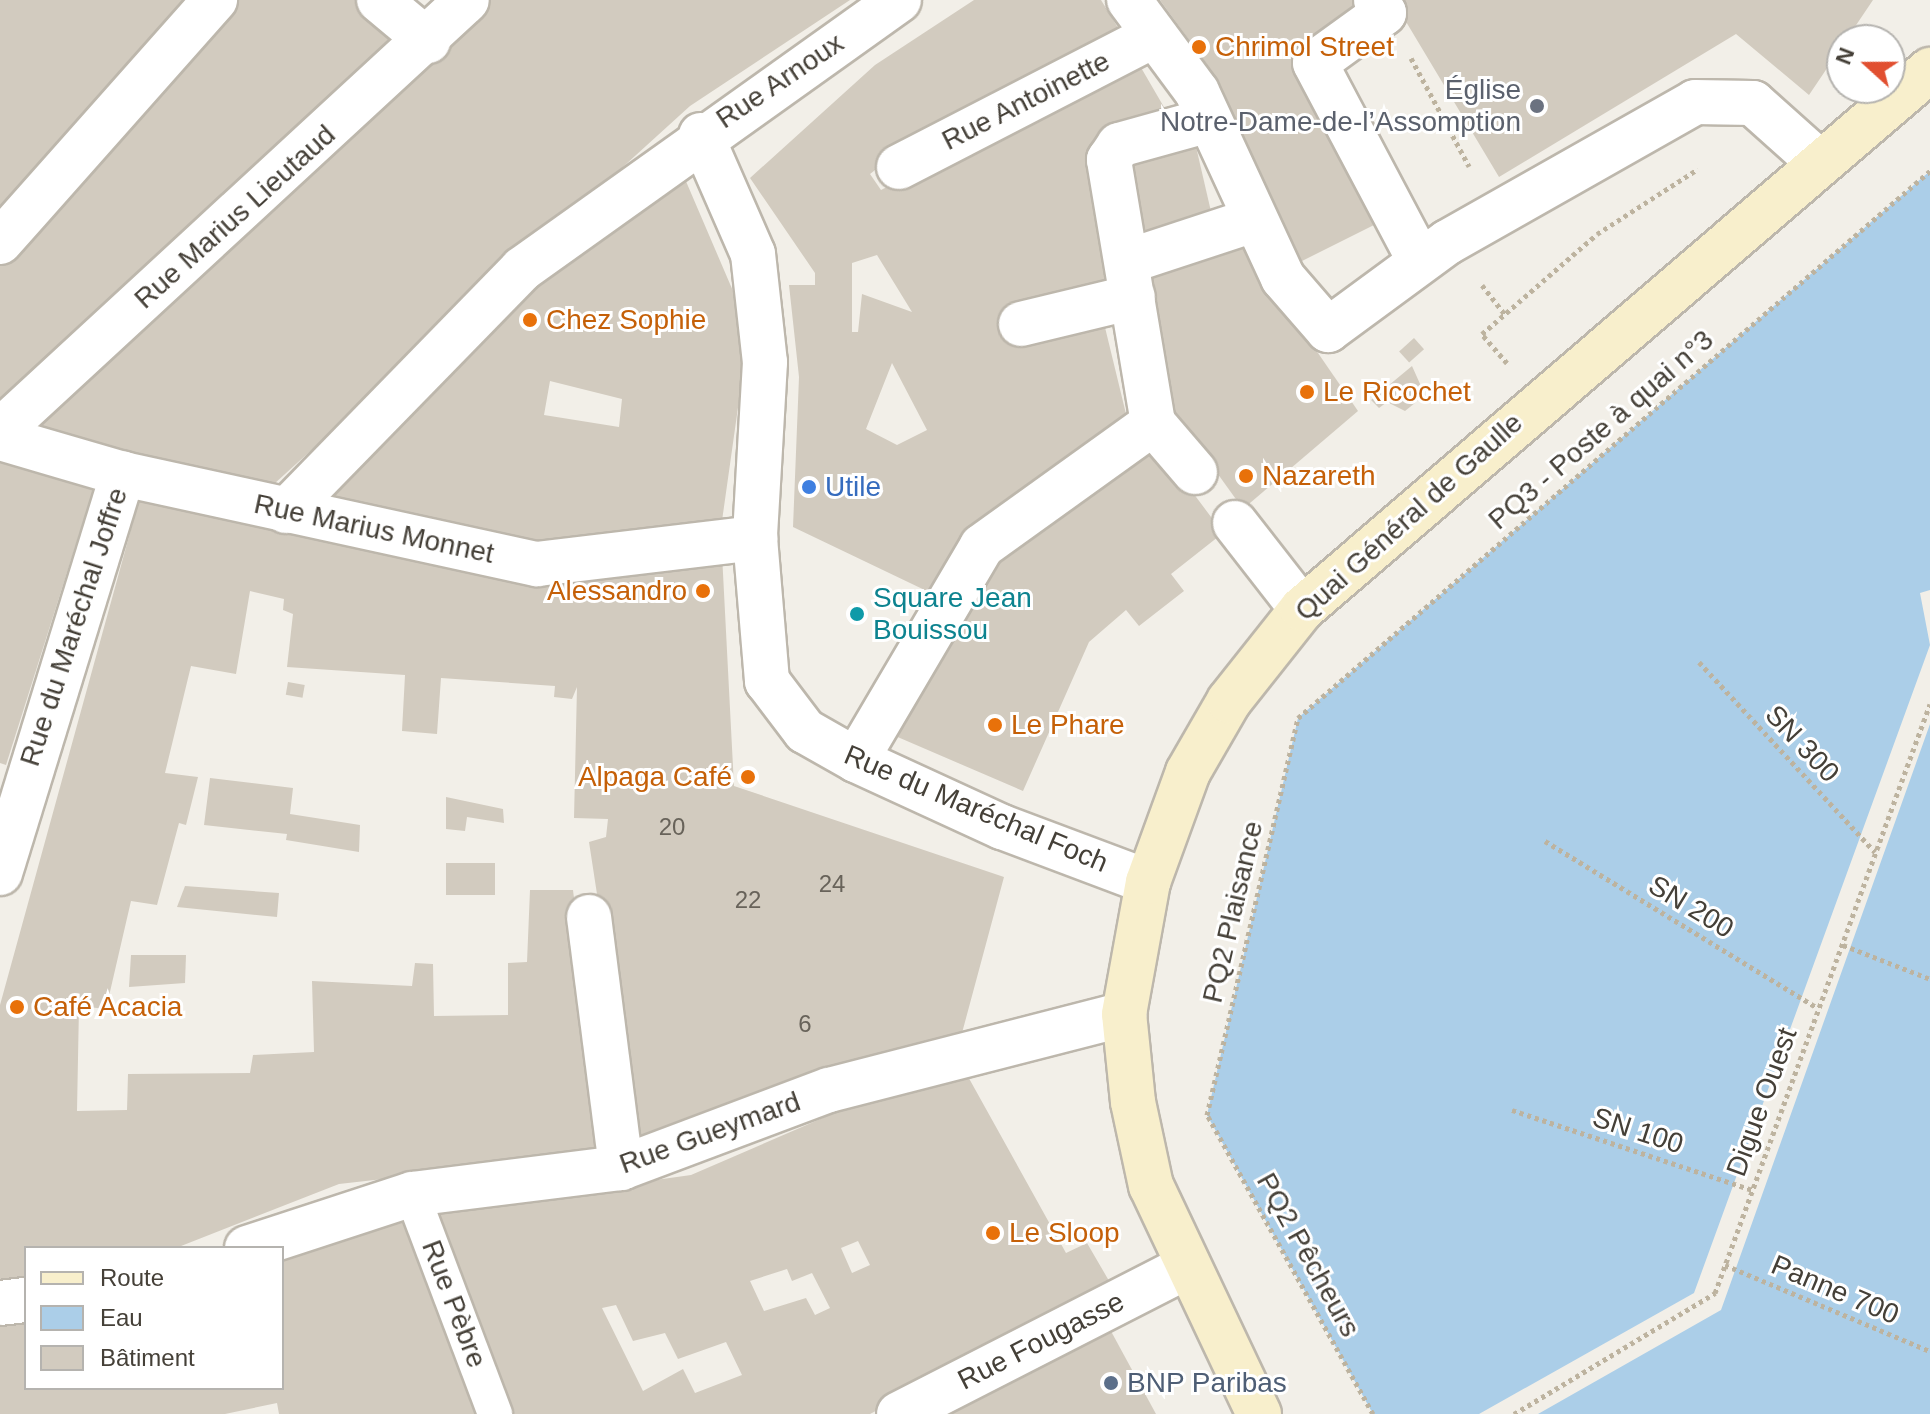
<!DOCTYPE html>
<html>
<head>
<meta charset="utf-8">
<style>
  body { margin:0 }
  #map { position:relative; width:1930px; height:1414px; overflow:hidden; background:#f2efe8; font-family:Helvetica,sans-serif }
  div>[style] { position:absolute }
  .water>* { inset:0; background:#abcee8 }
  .building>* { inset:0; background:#d2cbbf; transform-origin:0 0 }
  .path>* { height:5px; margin-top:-2.5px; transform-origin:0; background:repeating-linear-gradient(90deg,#bdb39f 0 4px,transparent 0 8px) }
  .roads { filter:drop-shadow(2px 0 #bdb7ac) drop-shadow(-2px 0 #bdb7ac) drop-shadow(0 2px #bdb7ac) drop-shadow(0 -2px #bdb7ac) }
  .lane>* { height:34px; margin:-17px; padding:0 17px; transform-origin:17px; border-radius:17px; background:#fff }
  .street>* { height:44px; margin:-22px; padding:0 22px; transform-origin:22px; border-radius:22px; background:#fff }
  .secondary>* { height:44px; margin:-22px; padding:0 22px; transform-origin:22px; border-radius:22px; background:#f8efcc }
  .dots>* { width:22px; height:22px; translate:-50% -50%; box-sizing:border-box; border:4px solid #fff; border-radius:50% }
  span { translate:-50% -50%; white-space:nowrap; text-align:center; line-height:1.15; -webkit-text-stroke:6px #fff; paint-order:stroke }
  .number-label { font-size:24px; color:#68635a }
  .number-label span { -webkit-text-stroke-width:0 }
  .food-label { font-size:28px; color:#c56008 }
  .left { translate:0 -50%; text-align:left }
  .right { translate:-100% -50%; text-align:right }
  .street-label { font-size:28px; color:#454038 }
  .worship-label { font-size:28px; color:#5b616d }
  .shop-label { font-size:28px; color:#366cbe }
  .culture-label { font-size:28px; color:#0d838f }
  .service-label { font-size:28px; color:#4e5e75 }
  .legend { position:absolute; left:24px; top:1246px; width:260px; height:144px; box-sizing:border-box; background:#fff; border:2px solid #b5b3af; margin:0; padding:10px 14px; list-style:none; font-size:24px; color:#454038 }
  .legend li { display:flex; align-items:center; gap:16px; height:40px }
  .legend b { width:40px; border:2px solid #b5b3af }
  .north { position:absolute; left:1826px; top:24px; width:80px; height:80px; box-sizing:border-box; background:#fff; border:2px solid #b5b3af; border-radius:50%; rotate:291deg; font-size:22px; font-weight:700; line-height:32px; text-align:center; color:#454038 }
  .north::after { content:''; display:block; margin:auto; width:28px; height:36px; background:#e14f30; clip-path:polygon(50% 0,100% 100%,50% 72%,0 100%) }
</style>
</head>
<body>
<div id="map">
  <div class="water">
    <i style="clip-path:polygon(1930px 171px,1930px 590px,1920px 593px,1930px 645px,1694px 1293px,1479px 1414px,1373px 1414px,1207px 1115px,1298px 718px)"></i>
    <i style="clip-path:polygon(1930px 724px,1930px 1414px,1538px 1414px,1721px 1310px)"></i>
  </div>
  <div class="building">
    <i style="clip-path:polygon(0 0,197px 0,0 221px)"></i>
    <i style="clip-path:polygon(235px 0,364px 0,407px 39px,0 410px,0 264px)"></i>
    <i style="clip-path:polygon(490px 0,850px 0,690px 106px,263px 494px,26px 430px)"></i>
    <i style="clip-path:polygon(evenodd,974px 0,1101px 0,1123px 36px,879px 167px,870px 174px,881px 190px,1136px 59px,1168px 114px,1109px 132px,1125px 285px,1102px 315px,1127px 418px,933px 594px,793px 527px,799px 377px,789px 285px,815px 285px,815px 273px,750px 178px,875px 65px,974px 0,877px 255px,912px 312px,862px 294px,858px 332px,852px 332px,852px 263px,877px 255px,974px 0,892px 363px,927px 430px,897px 445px,866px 429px,892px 363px)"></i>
    <i style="clip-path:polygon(1160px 0,1357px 0,1361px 8px,1290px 55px,1374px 225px,1294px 265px,1208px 66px)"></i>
    <i style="clip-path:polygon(1393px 0,1873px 0,1809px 95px,1736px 34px,1499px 177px)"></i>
    <i style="left:1194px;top:138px;width:86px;height:81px;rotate:77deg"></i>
    <i style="clip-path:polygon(evenodd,682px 172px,733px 291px,744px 365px,721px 528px,552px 550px,311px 505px,489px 336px,531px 284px,682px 172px,550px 381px,622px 399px,619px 427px,544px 415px,550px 381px)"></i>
    <i style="clip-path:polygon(1240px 240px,1358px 411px,1243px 509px,1166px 402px,1142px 283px)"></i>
    <i style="left:1414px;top:338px;width:15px;height:20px;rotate:48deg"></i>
    <i style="clip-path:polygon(1412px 366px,1425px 395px,1405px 411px,1387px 402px,1379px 408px,1371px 400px)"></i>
    <i style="clip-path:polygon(1155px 442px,1223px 533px,1171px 574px,1184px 591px,1139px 626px,1126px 610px,1089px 642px,1023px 791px,893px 735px,984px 572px)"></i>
    <i style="clip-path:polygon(0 452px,96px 481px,6px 765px,0 763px)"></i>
    <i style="clip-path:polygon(141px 493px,324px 537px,722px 554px,734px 786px,1004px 877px,962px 1033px,635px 1142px,589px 842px,606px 837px,608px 819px,574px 818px,577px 687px,572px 699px,554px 697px,555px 686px,441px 678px,437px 734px,402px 731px,405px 675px,287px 667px,293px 614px,283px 610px,284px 599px,250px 591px,236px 674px,191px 666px,165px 773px,198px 777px,186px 825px,179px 823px,157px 905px,131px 901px,106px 1009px,79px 1006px,77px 1111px,127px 1110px,128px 1074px,250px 1073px,253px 1055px,314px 1052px,312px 981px,412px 986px,415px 963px,433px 964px,434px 1016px,508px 1015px,508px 963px,527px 962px,530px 890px,573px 890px,605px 1154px,339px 1184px,176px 1248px,26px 1248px,26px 1277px,0 1279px,0 1005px)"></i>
    <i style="left:288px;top:682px;width:17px;height:13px;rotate:10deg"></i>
    <i style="clip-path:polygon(210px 778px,293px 788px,290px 814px,360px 825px,359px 852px,286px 840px,287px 834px,204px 825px)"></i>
    <i style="clip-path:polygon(446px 797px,503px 809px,504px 823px,467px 817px,465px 831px,446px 829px)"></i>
    <i style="left:495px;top:863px;width:32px;height:49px;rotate:90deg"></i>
    <i style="clip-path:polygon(185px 886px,279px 893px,277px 917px,177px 907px)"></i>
    <i style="clip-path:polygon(131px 955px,186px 955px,185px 983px,129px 987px)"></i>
    <i style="clip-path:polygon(evenodd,966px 1073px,1066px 1253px,1087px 1243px,1112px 1286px,870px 1414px,510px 1414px,429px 1212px,691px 1175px,855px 1104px,966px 1073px,858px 1241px,870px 1265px,852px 1273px,841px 1248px,858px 1241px,966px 1073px,787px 1269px,792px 1281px,812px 1273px,830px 1308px,815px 1315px,806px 1298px,764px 1311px,750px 1281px,787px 1269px,966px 1073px,616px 1305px,633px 1341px,665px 1333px,678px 1359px,726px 1342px,742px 1375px,695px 1393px,683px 1369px,643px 1391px,602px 1308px,616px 1305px)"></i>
    <i style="clip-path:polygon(402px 1220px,479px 1414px,279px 1414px,277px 1403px,225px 1414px,0 1414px,0 1319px,26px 1317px,26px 1388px,282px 1388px,282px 1256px)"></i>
    <i style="clip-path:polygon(1106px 1322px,1156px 1414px,925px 1414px)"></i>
  </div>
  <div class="path">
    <i style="left:1411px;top:58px;width:123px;rotate:61.8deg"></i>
    <i style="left:1482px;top:285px;width:39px;rotate:52deg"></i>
    <i style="left:1507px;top:363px;width:38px;rotate:-131deg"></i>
    <i style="left:1482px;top:334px;width:152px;rotate:-41deg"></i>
    <i style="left:1597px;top:234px;width:120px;rotate:-32.8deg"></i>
    <i style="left:1699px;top:662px;width:259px;rotate:47.2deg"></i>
    <i style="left:1545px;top:841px;width:319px;rotate:31.5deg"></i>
    <i style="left:1843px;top:945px;width:93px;rotate:21.3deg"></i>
    <i style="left:1512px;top:1110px;width:253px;rotate:18.4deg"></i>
    <i style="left:1725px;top:1265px;width:222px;rotate:22.8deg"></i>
    <i style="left:1373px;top:1414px;width:342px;rotate:-119deg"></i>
    <i style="left:1207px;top:1115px;width:407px;rotate:-77.1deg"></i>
    <i style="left:1298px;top:718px;width:836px;rotate:-40.88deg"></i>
    <i style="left:1514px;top:1414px;width:235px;rotate:-31deg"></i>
    <i style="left:1715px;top:1293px;width:627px;rotate:-69.95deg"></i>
  </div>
  <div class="roads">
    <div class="lane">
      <i style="left:412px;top:1194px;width:235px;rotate:69.3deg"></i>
    </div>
    <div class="street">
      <i style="left:379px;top:0;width:64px;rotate:39.9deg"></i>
      <i style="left:1129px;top:0;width:114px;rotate:53.5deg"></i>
      <i style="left:1197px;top:92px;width:205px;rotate:65.2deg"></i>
      <i style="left:1283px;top:278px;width:69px;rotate:49.1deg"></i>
      <i style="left:1328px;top:330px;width:149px;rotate:-36.3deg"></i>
      <i style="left:1448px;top:242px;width:284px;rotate:-29.5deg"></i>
      <i style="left:1695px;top:102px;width:58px;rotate:1deg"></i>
      <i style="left:1753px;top:103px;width:90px;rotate:41.8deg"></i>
      <i style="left:1376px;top:0;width:15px;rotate:58deg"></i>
      <i style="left:1384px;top:13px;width:85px;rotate:144.1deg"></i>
      <i style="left:1315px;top:63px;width:224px;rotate:62.1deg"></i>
      <i style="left:701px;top:135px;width:130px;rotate:66.4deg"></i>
      <i style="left:753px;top:254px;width:109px;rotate:83.7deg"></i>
      <i style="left:765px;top:362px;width:176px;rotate:93.3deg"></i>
      <i style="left:755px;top:538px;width:144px;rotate:85.2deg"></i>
      <i style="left:767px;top:681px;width:63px;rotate:52.8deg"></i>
      <i style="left:805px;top:731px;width:59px;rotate:29.6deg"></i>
      <i style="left:856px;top:760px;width:161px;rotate:24.7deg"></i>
      <i style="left:1002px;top:827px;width:156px;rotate:20.6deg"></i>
      <i style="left:899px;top:167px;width:286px;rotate:-27.3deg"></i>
      <i style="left:0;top:242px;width:324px;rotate:-48.4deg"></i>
      <i style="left:1129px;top:261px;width:128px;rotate:-18.2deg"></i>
      <i style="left:1021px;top:324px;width:115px;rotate:-13.6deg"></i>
      <i style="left:0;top:431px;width:635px;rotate:-42.7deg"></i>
      <i style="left:0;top:438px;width:128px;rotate:16.3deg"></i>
      <i style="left:123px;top:474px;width:424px;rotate:12.3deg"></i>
      <i style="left:537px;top:564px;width:220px;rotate:-6.8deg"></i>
      <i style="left:1195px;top:472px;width:65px;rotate:-130.6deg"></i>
      <i style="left:1153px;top:423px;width:267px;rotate:-99.5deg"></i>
      <i style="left:1109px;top:160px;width:18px;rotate:-56deg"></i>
      <i style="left:1119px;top:145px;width:93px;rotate:-15.5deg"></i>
      <i style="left:286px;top:511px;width:338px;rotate:-45.7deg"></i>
      <i style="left:522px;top:269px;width:463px;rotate:-35.5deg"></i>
      <i style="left:1235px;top:523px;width:109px;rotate:52.1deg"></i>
      <i style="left:856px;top:760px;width:248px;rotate:-59.5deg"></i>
      <i style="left:982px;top:546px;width:211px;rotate:-35.7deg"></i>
      <i style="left:0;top:873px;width:418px;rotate:-72.9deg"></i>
      <i style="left:589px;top:917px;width:253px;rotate:82.7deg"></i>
      <i style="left:247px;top:1248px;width:174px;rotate:-18.1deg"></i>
      <i style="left:412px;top:1194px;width:211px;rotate:-7.1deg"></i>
      <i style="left:621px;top:1168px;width:222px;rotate:-20.6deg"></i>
      <i style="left:829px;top:1090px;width:305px;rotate:-14.4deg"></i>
      <i style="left:0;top:1303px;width:26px;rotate:-7deg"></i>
      <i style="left:899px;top:1414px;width:320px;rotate:-27.1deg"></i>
    </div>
    <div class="secondary">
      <i style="left:1259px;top:1414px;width:252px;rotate:-115.3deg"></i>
      <i style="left:1151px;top:1186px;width:86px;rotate:-102.1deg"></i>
      <i style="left:1133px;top:1102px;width:88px;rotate:-95.8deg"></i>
      <i style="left:1124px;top:1014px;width:134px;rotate:-79.7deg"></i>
      <i style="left:1148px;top:882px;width:117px;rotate:-70deg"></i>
      <i style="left:1188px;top:772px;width:82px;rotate:-60deg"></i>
      <i style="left:1229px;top:701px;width:117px;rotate:-51.6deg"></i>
      <i style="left:1302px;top:609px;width:828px;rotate:-40.64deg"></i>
    </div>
  </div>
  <div class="dots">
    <i style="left:1199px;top:47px;background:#e8710a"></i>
    <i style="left:1537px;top:106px;background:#6b7280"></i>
    <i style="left:530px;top:320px;background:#e8710a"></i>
    <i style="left:1307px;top:392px;background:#e8710a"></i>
    <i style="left:1246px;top:476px;background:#e8710a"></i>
    <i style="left:809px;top:487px;background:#3f7fe0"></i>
    <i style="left:703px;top:591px;background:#e8710a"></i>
    <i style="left:857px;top:614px;background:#0f9aa8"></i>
    <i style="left:995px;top:725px;background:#e8710a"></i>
    <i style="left:748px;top:777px;background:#e8710a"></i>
    <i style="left:17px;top:1007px;background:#e8710a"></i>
    <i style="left:993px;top:1233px;background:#e8710a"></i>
    <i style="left:1111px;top:1383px;background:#5c6f8a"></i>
  </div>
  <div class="number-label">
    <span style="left:672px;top:827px">20</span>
    <span style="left:832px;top:884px">24</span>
    <span style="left:748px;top:900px">22</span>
    <span style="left:805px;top:1024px">6</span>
  </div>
  <div class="food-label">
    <span class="left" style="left:1215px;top:47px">Chrimol Street</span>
    <span class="left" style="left:546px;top:320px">Chez Sophie</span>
    <span class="left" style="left:1323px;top:392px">Le Ricochet</span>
    <span class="left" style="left:1262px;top:476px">Nazareth</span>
    <span class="right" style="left:687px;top:591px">Alessandro</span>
    <span class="left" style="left:1011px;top:725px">Le Phare</span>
    <span class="right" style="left:732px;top:777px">Alpaga Café</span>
    <span class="left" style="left:33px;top:1007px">Café Acacia</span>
    <span class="left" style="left:1009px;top:1233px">Le Sloop</span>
  </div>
  <div class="street-label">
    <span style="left:780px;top:81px;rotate:-34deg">Rue Arnoux</span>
    <span style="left:1026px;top:101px;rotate:-27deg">Rue Antoinette</span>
    <span style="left:235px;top:217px;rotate:-42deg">Rue Marius Lieutaud</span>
    <span style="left:1601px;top:430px;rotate:-41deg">PQ3 - Poste à quai n°3</span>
    <span style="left:1409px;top:517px;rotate:-42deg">Quai Général de Gaulle</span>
    <span style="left:374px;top:529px;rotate:12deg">Rue Marius Monnet</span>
    <span style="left:74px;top:627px;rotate:-72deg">Rue du Maréchal Joffre</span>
    <span style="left:1802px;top:744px;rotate:47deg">SN 300</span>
    <span style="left:976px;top:809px;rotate:23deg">Rue du Maréchal Foch</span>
    <span style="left:1691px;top:907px;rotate:31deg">SN 200</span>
    <span style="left:1233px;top:912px;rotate:-77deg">PQ2 Plaisance</span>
    <span style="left:1762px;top:1102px;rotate:-70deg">Digue Ouest</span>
    <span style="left:1638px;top:1131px;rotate:18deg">SN 100</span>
    <span style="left:710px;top:1133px;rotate:-20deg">Rue Gueymard</span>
    <span style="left:1308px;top:1255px;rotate:61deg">PQ2 Pêcheurs</span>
    <span style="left:1835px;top:1290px;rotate:23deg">Panne 700</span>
    <span style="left:454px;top:1304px;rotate:69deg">Rue Pèbre</span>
    <span style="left:1041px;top:1341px;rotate:-27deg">Rue Fougasse</span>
  </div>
  <div class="worship-label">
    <span class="right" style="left:1521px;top:106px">Église<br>Notre-Dame-de-l’Assomption</span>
  </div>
  <div class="shop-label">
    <span class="left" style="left:825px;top:487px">Utile</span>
  </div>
  <div class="culture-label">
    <span class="left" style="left:873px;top:614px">Square Jean<br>Bouissou</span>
  </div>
  <div class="service-label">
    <span class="left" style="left:1127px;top:1383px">BNP Paribas</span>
  </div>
  <ul class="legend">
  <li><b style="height:10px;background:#f8efcc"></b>Route</li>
  <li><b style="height:22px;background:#abcee8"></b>Eau</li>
  <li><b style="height:22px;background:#d2cbbf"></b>Bâtiment</li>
  </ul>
  <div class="north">N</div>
</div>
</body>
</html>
